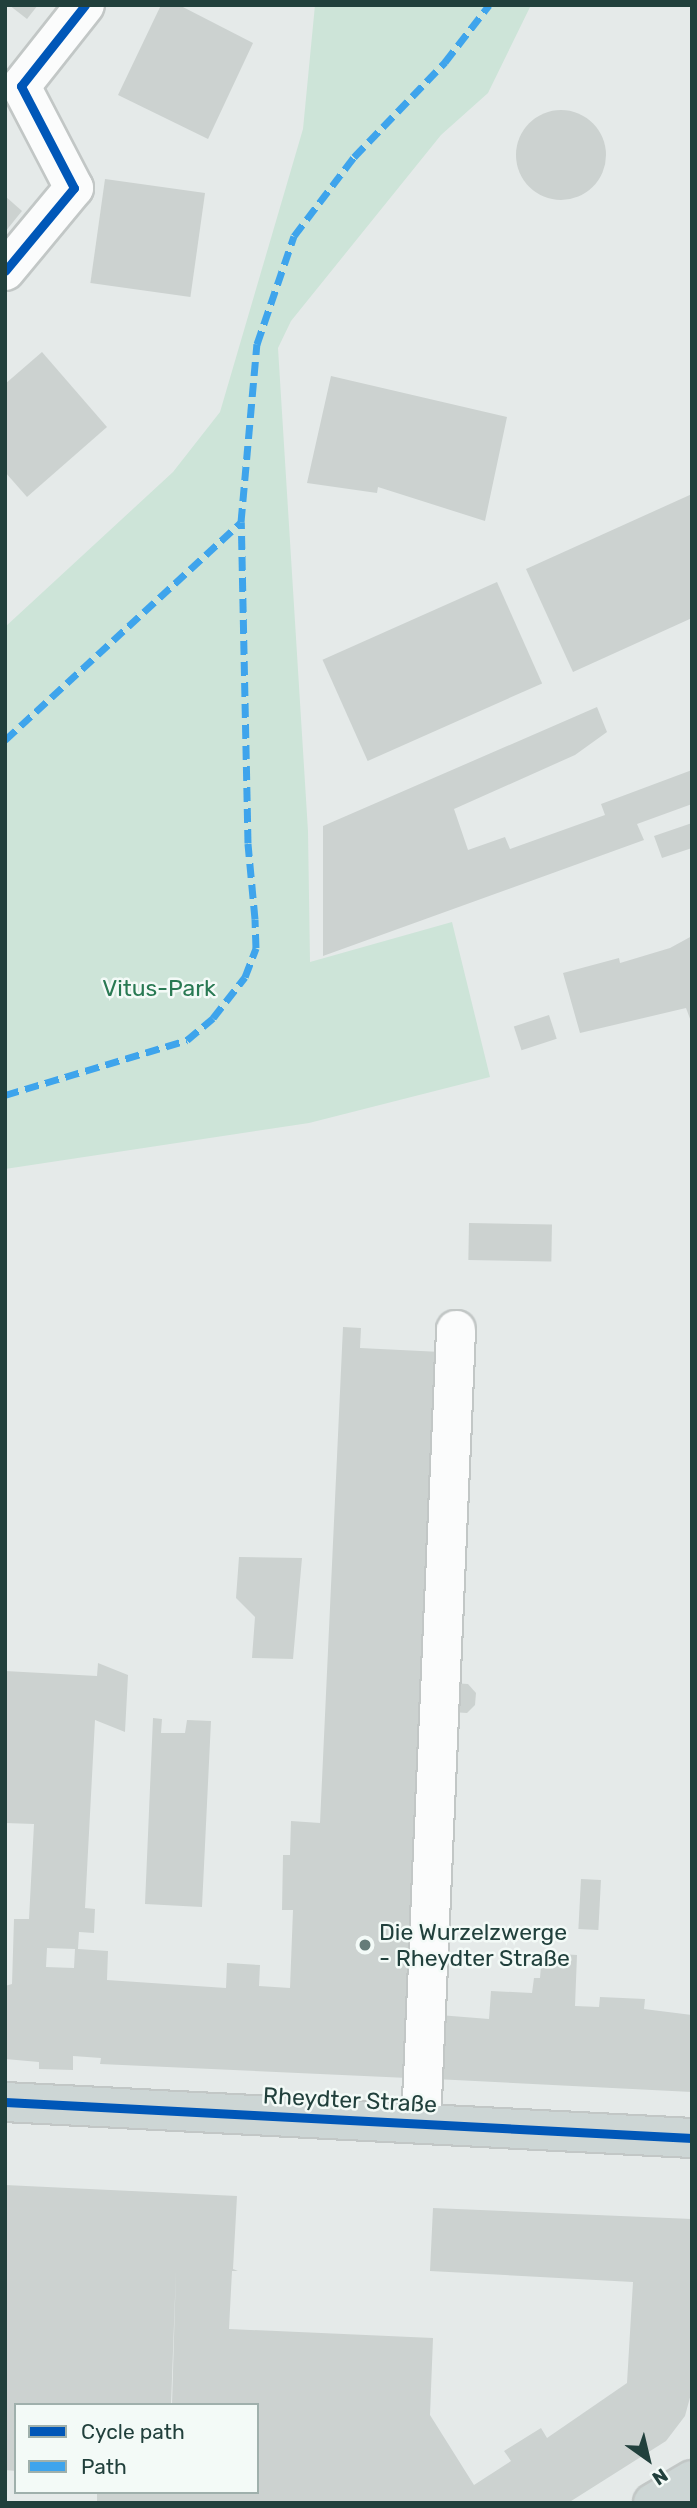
<!DOCTYPE html>
<html>
<head>
<meta charset="utf-8">
<style>
  body { margin:0 }
  #map { position:relative; width:697px; height:2508px; overflow:hidden; background:#e5eae9; font-family:Rubik,sans-serif }
  div>[style] { position:absolute }
  .green>* { inset:0; background:#cde4d8 }
  .building>* { inset:0; background:#ccd2d0; transform-origin:0 0 }
  .round { border-radius:50% }
  .roads { filter:drop-shadow(2px 0 #c2c7c6) drop-shadow(-2px 0 #c2c7c6) drop-shadow(0 2px #c2c7c6) drop-shadow(0 -2px #c2c7c6) }
  .minor>* { height:38px; margin:-19px; padding:0 19px; transform-origin:19px; border-radius:19px; background:#fbfcfc }
  .major>* { height:38px; margin:-19px; padding:0 19px; transform-origin:19px; border-radius:19px; background:#cdd6d5 }
  .quiet>* { height:7px; margin-top:-3.5px; transform-origin:0; background:repeating-linear-gradient(90deg,#3ea4ec 0 14px,transparent 0 21px) }
  .cycleway>* { height:9px; margin:-4.5px; padding:0 4.5px; transform-origin:4.5px; border-radius:4.5px; background:#0057b8 }
  .dots>* { width:19px; height:19px; translate:-50% -50%; box-sizing:border-box; border:4px solid #f3faf7; border-radius:50% }
  span { translate:-50% -50%; white-space:nowrap; text-align:center; line-height:1.15; -webkit-text-stroke:5px #f3faf7; paint-order:stroke }
  .park-label { font-size:23px; color:#297953 }
  .poi-label { font-size:23px; color:#21403c }
  .left { translate:0 -50%; text-align:left }
  .street-label { font-size:23px; color:#21403c }
  .frame { position:absolute; inset:0; border:7px solid #21403c; pointer-events:none }
  .legend { position:absolute; left:14px; top:2403px; width:245px; height:91px; box-sizing:border-box; background:#f3faf7; border:2px solid #9fb0ac; margin:0; padding:9px 12px; list-style:none; font-size:21px; color:#21403c }
  .legend li { display:flex; align-items:center; gap:14px; height:35px }
  .legend b { width:35px; border:2px solid #9fb0ac }
  .north { position:absolute; left:613px; top:2424px; width:70px; height:70px; -webkit-text-stroke:5px #f3faf7; paint-order:stroke; rotate:146deg; font-size:19px; font-weight:700; line-height:28px; text-align:center; color:#21403c }
  .north::after { content:''; display:block; margin:auto; width:24px; height:32px; background:#21403c; clip-path:polygon(50% 0,100% 100%,50% 72%,0 100%) }
</style>
</head>
<body>
<div id="map">
  <div class="green">
    <i style="clip-path:polygon(315px 5px,531px 5px,488px 93px,441px 135px,291px 321px,278px 348px,308px 831px,310px 962px,452px 922px,490px 1077px,309px 1123px,5px 1169px,5px 627px,173px 472px,220px 412px,303px 129px)"></i>
  </div>
  <div class="building">
    <i style="clip-path:polygon(9px 5px,38px 5px,27px 19px)"></i>
    <i style="clip-path:polygon(161px 5px,179px 5px,253px 43px,208px 139px,118px 95px)"></i>
    <i class="round" style="left:516px;top:110px;width:90px;height:90px"></i>
    <i style="left:105px;top:179px;width:101px;height:105px;rotate:8deg"></i>
    <i style="clip-path:polygon(5px 196px,22px 211px,5px 232px)"></i>
    <i style="clip-path:polygon(42px 352px,107px 427px,27px 497px,5px 472px,5px 384px)"></i>
    <i style="clip-path:polygon(331px 376px,507px 417px,485px 521px,378px 487px,377px 493px,307px 483px)"></i>
    <i style="clip-path:polygon(692px 494px,692px 618px,573px 672px,526px 569px)"></i>
    <i style="left:497px;top:582px;width:111px;height:191px;rotate:66deg"></i>
    <i style="clip-path:polygon(597px 707px,607px 732px,575px 755px,454px 809px,468px 850px,505px 837px,510px 849px,605px 815px,601px 804px,692px 770px,692px 804px,637px 824px,644px 840px,323px 956px,323px 826px)"></i>
    <i style="clip-path:polygon(692px 823px,692px 848px,662px 858px,654px 836px)"></i>
    <i style="clip-path:polygon(692px 936px,692px 1024px,686px 1008px,580px 1033px,563px 973px,619px 958px,620px 963px,670px 948px)"></i>
    <i style="left:549px;top:1015px;width:25px;height:37px;rotate:72deg"></i>
    <i style="left:469px;top:1223px;width:83px;height:37px;rotate:1deg"></i>
    <i style="clip-path:polygon(evenodd,343px 1327px,361px 1328px,360px 1348px,441px 1352px,408px 2078px,100px 2064px,101px 2058px,73px 2056px,73px 2070px,39px 2069px,39px 2062px,5px 2059px,5px 1986px,12px 1984px,14px 1919px,29px 1919px,34px 1824px,5px 1823px,5px 1671px,97px 1676px,98px 1663px,128px 1675px,125px 1732px,95px 1720px,85px 1908px,95px 1909px,94px 1933px,79px 1932px,78px 1949px,108px 1951px,107px 1980px,226px 1988px,227px 1963px,260px 1965px,259px 1986px,290px 1988px,293px 1910px,282px 1910px,283px 1855px,290px 1855px,291px 1821px,320px 1823px,343px 1327px,47px 1948px,75px 1949px,74px 1968px,46px 1967px,47px 1948px)"></i>
    <i style="clip-path:polygon(239px 1557px,302px 1558px,293px 1659px,252px 1658px,255px 1617px,236px 1598px)"></i>
    <i style="clip-path:polygon(453px 1683px,468px 1684px,476px 1693px,475px 1705px,467px 1713px,452px 1712px)"></i>
    <i style="clip-path:polygon(153px 1718px,162px 1719px,161px 1733px,185px 1733px,187px 1720px,211px 1721px,202px 1907px,145px 1904px)"></i>
    <i style="left:581px;top:1879px;width:20px;height:50px;rotate:3deg"></i>
    <i style="clip-path:polygon(542px 1953px,577px 1955px,575px 2006px,599px 2007px,600px 1997px,645px 1999px,644px 2009px,692px 2015px,692px 2092px,435px 2079px,439px 2015px,489px 2019px,491px 1991px,532px 1993px,534px 1978px,540px 1978px)"></i>
    <i style="clip-path:polygon(5px 2185px,237px 2196px,233px 2269px,238px 2271px,232px 2271px,229px 2329px,433px 2338px,430px 2415px,474px 2485px,511px 2461px,504px 2451px,541px 2428px,547px 2438px,627px 2383px,633px 2282px,430px 2271px,433px 2208px,692px 2219px,692px 2390px,685px 2416px,666px 2441px,568px 2503px,97px 2503px,97px 2492px,257px 2492px,257px 2405px,172px 2405px,176px 2270px,171px 2405px,16px 2405px,16px 2471px,5px 2470px)"></i>
  </div>
  <div class="roads">
    <div class="minor">
      <i style="left:5px;top:271px;width:108px;rotate:-50.3deg"></i>
      <i style="left:74px;top:188px;width:115px;rotate:-117.5deg"></i>
      <i style="left:21px;top:86px;width:103px;rotate:-51.7deg"></i>
      <i style="left:421px;top:2123px;width:794px;rotate:-87.47deg"></i>
    </div>
    <div class="major">
      <i style="left:5px;top:2102px;width:688px;rotate:3deg"></i>
      <i style="left:653px;top:2503px;width:45px;rotate:-30.5deg"></i>
    </div>
  </div>
  <div class="quiet">
    <i style="left:5px;top:740px;width:321px;rotate:-42.7deg"></i>
    <i style="left:5px;top:1095px;width:190px;rotate:-16.8deg"></i>
    <i style="left:187px;top:1040px;width:34px;rotate:-40deg"></i>
    <i style="left:213px;top:1018px;width:52px;rotate:-52deg"></i>
    <i style="left:245px;top:977px;width:31px;rotate:-69deg"></i>
    <i style="left:256px;top:948px;width:29px;rotate:-92deg"></i>
    <i style="left:255px;top:919px;width:76px;rotate:-95.3deg"></i>
    <i style="left:248px;top:843px;width:321px;rotate:-91.2deg"></i>
    <i style="left:241px;top:522px;width:179px;rotate:-84.9deg"></i>
    <i style="left:257px;top:344px;width:114px;rotate:-71.1deg"></i>
    <i style="left:294px;top:236px;width:99px;rotate:-52.8deg"></i>
    <i style="left:354px;top:157px;width:132px;rotate:-46.2deg"></i>
    <i style="left:445px;top:62px;width:72px;rotate:-52.3deg"></i>
  </div>
  <div class="cycleway">
    <i style="left:5px;top:271px;width:108px;rotate:-50.3deg"></i>
    <i style="left:74px;top:188px;width:115px;rotate:-117.5deg"></i>
    <i style="left:21px;top:86px;width:103px;rotate:-51.7deg"></i>
    <i style="left:5px;top:2102px;width:688px;rotate:3deg"></i>
  </div>
  <div class="dots">
    <i style="left:365px;top:1945px;background:#667c79"></i>
  </div>
  <div class="park-label">
    <span style="left:159px;top:988px">Vitus-Park</span>
  </div>
  <div class="poi-label">
    <span class="left" style="left:379px;top:1945px">Die Wurzelzwerge<br>- Rheydter Straße</span>
  </div>
  <div class="street-label">
    <span style="left:350px;top:2100px;rotate:3deg">Rheydter Straße</span>
  </div>
  <div class="frame"></div>
  <ul class="legend">
  <li><b style="height:9px;background:#0057b8"></b>Cycle path</li>
  <li><b style="height:9px;background:#3ea4ec"></b>Path</li>
  </ul>
  <div class="north">N</div>
</div>
</body>
</html>
